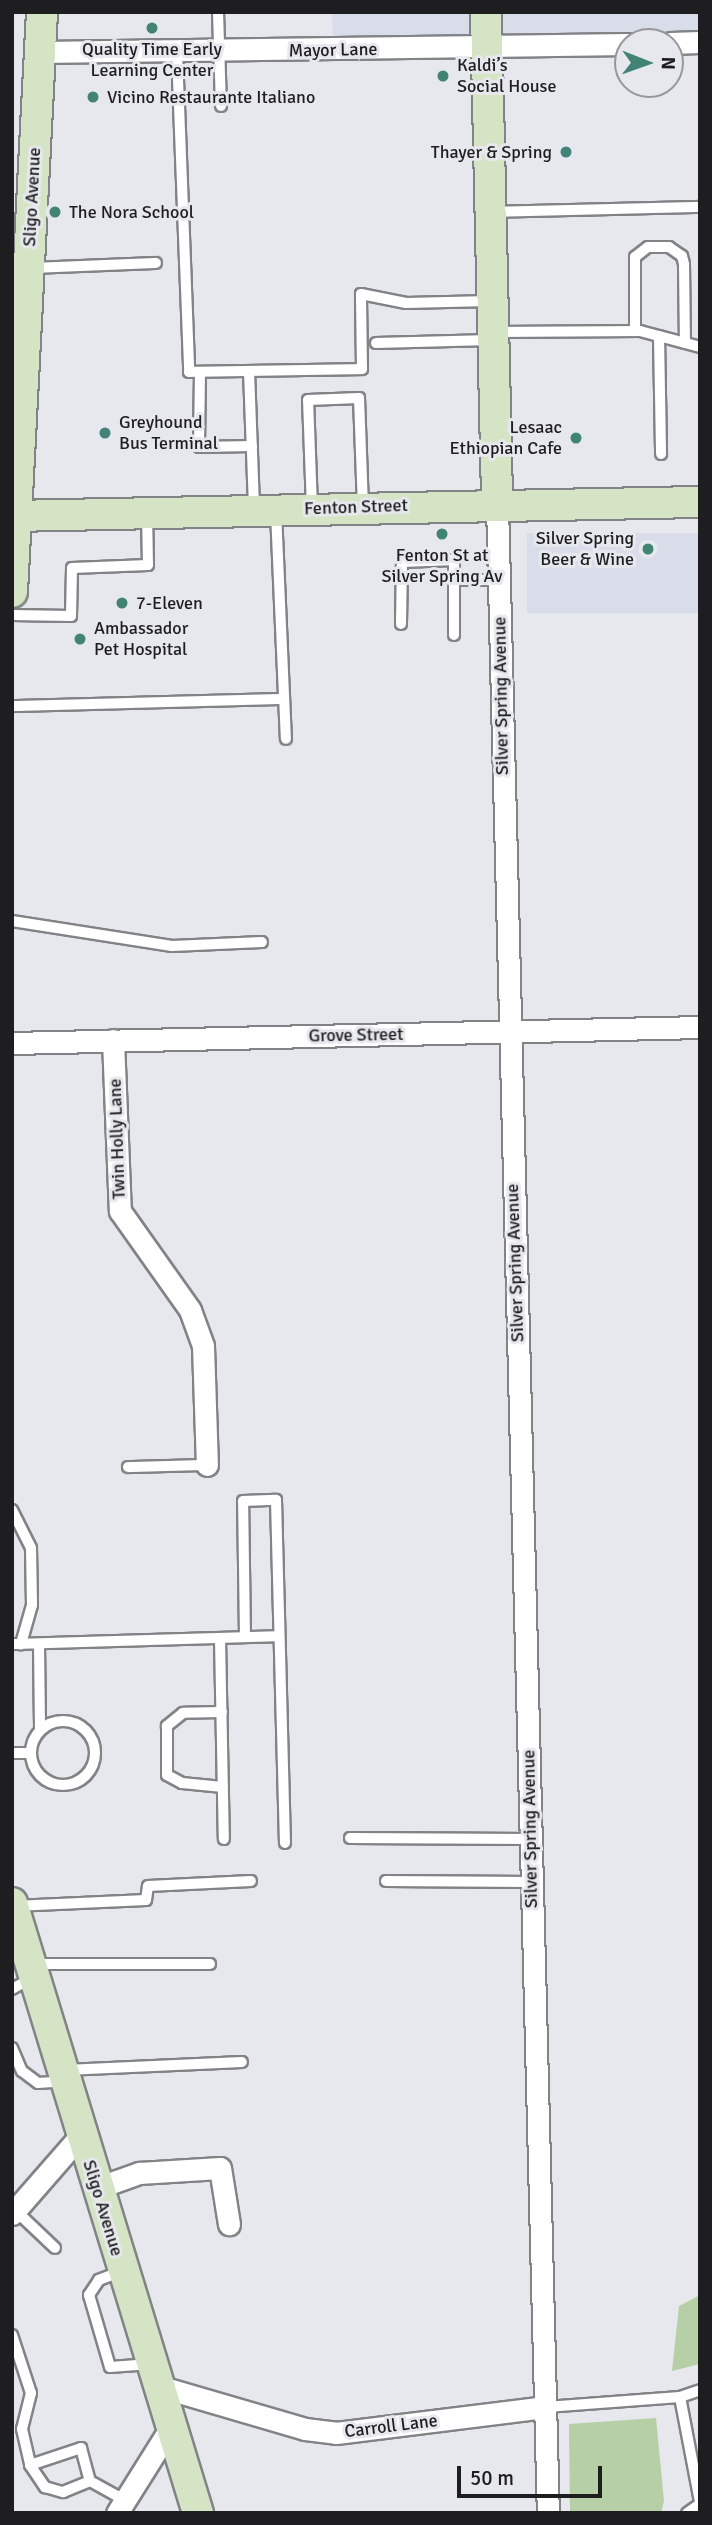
<!DOCTYPE html>
<html>
<head>
<meta charset="utf-8">
<style>
  body { margin:0 }
  #map { position:relative; width:712px; height:2525px; overflow:hidden; background:#e7e8ed; font-family:Signika,sans-serif }
  div>[style] { position:absolute }
  .built>* { inset:0; background:#d9dde9; transform-origin:0 0 }
  .green>* { inset:0; background:#b6cfa7 }
  .roads { filter:drop-shadow(2px 0 #818387) drop-shadow(-2px 0 #818387) drop-shadow(0 2px #818387) drop-shadow(0 -2px #818387) }
  .lane>* { height:10px; margin:-5px; padding:0 5px; transform-origin:5px; border-radius:5px; background:#fff }
  .lane>.ring { margin:-5px; padding:0; box-sizing:content-box; background:none; border:10px solid #fff; border-radius:50% }
  .street>* { height:21px; margin:-10.5px; padding:0 10.5px; transform-origin:10.5px; border-radius:10.5px; background:#fff }
  .secondary>* { height:30px; margin:-15px; padding:0 15px; transform-origin:15px; border-radius:15px; background:#d4e4c4 }
  .dots>* { width:19px; height:19px; translate:-50% -50%; box-sizing:border-box; border:4px solid #e7e8ed; border-radius:50% }
  span { translate:-50% -50%; white-space:nowrap; text-align:center; line-height:1.15; -webkit-text-stroke:6px #e7e8ed; paint-order:stroke }
  .poi-label { font-size:18px; color:#1e1e20 }
  .left { translate:0 -50%; text-align:left }
  .right { translate:-100% -50%; text-align:right }
  .street-label { font-size:18px; color:#1e1e20 }
  .frame { position:absolute; inset:0; border:14px solid #1e1e20; pointer-events:none }
  .north { position:absolute; left:614px; top:28px; width:70px; height:70px; box-sizing:border-box; background:#e7e8ed; border:2px solid #97979b; border-radius:50%; rotate:91deg; font-size:19px; font-weight:700; line-height:28px; text-align:center; color:#1e1e20 }
  .north::after { content:''; display:block; margin:auto; width:24px; height:32px; background:#418374; clip-path:polygon(50% 0,100% 100%,50% 72%,0 100%) }
  .scale { position:absolute; left:457px; top:2466px; width:145px; height:32px; box-sizing:border-box; border:4px solid #1e1e20; border-top:0; padding-left:9px; font-size:21px; line-height:24px; white-space:nowrap; color:#1e1e20; -webkit-text-stroke:5px #e7e8ed; paint-order:stroke }
</style>
</head>
<body>
<div id="map">
  <div class="built">
    <i style="clip-path:polygon(332px 12px,700px 12px,700px 48px,670px 42px,333px 47px)"></i>
    <i style="left:700px;top:533px;width:80px;height:173px;rotate:90deg"></i>
  </div>
  <div class="green">
    <i style="clip-path:polygon(700px 2295px,700px 2364px,672px 2371px,679px 2306px)"></i>
    <i style="clip-path:polygon(656px 2418px,664px 2501px,661px 2513px,570px 2513px,569px 2424px)"></i>
  </div>
  <div class="roads">
    <div class="lane">
      <i style="left:218px;top:12px;width:94px;rotate:88.2deg"></i>
      <i style="left:177px;top:53px;width:319px;rotate:87.8deg"></i>
      <i style="left:189px;top:372px;width:173px;rotate:-1deg"></i>
      <i style="left:362px;top:369px;width:75px;rotate:-90.8deg"></i>
      <i style="left:361px;top:294px;width:46px;rotate:11.3deg"></i>
      <i style="left:406px;top:303px;width:84px;rotate:-1.4deg"></i>
      <i style="left:493px;top:212px;width:207px;rotate:-1.4deg"></i>
      <i style="left:31px;top:268px;width:125px;rotate:-2.3deg"></i>
      <i style="left:635px;top:331px;width:74px;rotate:-90deg"></i>
      <i style="left:635px;top:257px;width:16px;rotate:-38deg"></i>
      <i style="left:648px;top:247px;width:21px"></i>
      <i style="left:669px;top:247px;width:16px;rotate:35deg"></i>
      <i style="left:682px;top:256px;width:8px;rotate:76deg"></i>
      <i style="left:684px;top:264px;width:79px;rotate:89.3deg"></i>
      <i style="left:495px;top:332px;width:145px;rotate:-0.4deg"></i>
      <i style="left:640px;top:331px;width:62px;rotate:14.9deg"></i>
      <i style="left:659px;top:336px;width:118px;rotate:89deg"></i>
      <i style="left:376px;top:343px;width:115px;rotate:-1.5deg"></i>
      <i style="left:249px;top:371px;width:139px;rotate:87.9deg"></i>
      <i style="left:200px;top:372px;width:75px;rotate:90.8deg"></i>
      <i style="left:199px;top:447px;width:53px;rotate:-1.1deg"></i>
      <i style="left:312px;top:508px;width:108px;rotate:-92.1deg"></i>
      <i style="left:308px;top:400px;width:51px;rotate:-2.2deg"></i>
      <i style="left:359px;top:398px;width:109px;rotate:87.9deg"></i>
      <i style="left:276px;top:512px;width:227px;rotate:87.5deg"></i>
      <i style="left:453px;top:580px;width:46px"></i>
      <i style="left:12px;top:615px;width:59px;rotate:1deg"></i>
      <i style="left:71px;top:616px;width:48px;rotate:-88.8deg"></i>
      <i style="left:72px;top:568px;width:76px;rotate:-2.3deg"></i>
      <i style="left:148px;top:565px;width:50px;rotate:-91.1deg"></i>
      <i style="left:401px;top:624px;width:62px;rotate:-89.1deg"></i>
      <i style="left:402px;top:562px;width:52px;rotate:-2.2deg"></i>
      <i style="left:454px;top:560px;width:75px;rotate:90deg"></i>
      <i style="left:12px;top:706px;width:272px;rotate:-1.5deg"></i>
      <i style="left:12px;top:921px;width:162px;rotate:8.9deg"></i>
      <i style="left:172px;top:946px;width:90px;rotate:-2.5deg"></i>
      <i style="left:128px;top:1467px;width:79px;rotate:-1.5deg"></i>
      <i style="left:12px;top:1510px;width:42px;rotate:63.4deg"></i>
      <i style="left:31px;top:1548px;width:57px;rotate:89deg"></i>
      <i style="left:32px;top:1605px;width:41px;rotate:105.8deg"></i>
      <i style="left:245px;top:1637px;width:136px;rotate:-90.8deg"></i>
      <i style="left:243px;top:1501px;width:33px;rotate:-2deg"></i>
      <i style="left:276px;top:1500px;width:343px;rotate:88.5deg"></i>
      <i style="left:220px;top:1639px;width:200px;rotate:88.9deg"></i>
      <i style="left:12px;top:1644px;width:267px;rotate:-1.7deg"></i>
      <i style="left:39px;top:1645px;width:85px;rotate:89.3deg"></i>
      <i style="left:222px;top:1712px;width:39px;rotate:179deg"></i>
      <i style="left:183px;top:1713px;width:21px;rotate:141deg"></i>
      <i style="left:167px;top:1726px;width:49px;rotate:90deg"></i>
      <i style="left:167px;top:1775px;width:17px;rotate:28deg"></i>
      <i style="left:182px;top:1783px;width:41px;rotate:5.6deg"></i>
      <i class="ring" style="left:31px;top:1721px;width:54px;height:54px"></i>
      <i style="left:12px;top:1753px;width:18px"></i>
      <i style="left:350px;top:1838px;width:181px;rotate:0.3deg"></i>
      <i style="left:386px;top:1881px;width:145px;rotate:0.4deg"></i>
      <i style="left:14px;top:1906px;width:132px;rotate:-2.6deg"></i>
      <i style="left:146px;top:1900px;width:14px;rotate:-82deg"></i>
      <i style="left:148px;top:1886px;width:103px;rotate:-2.8deg"></i>
      <i style="left:33px;top:1964px;width:177px"></i>
      <i style="left:12px;top:1989px;width:23px;rotate:-29deg"></i>
      <i style="left:12px;top:2048px;width:25px;rotate:67deg"></i>
      <i style="left:22px;top:2071px;width:20px;rotate:37deg"></i>
      <i style="left:38px;top:2083px;width:26px;rotate:-4deg"></i>
      <i style="left:65px;top:2070px;width:177px;rotate:-2.6deg"></i>
      <i style="left:15px;top:2210px;width:55px;rotate:43.5deg"></i>
      <i style="left:122px;top:2271px;width:25px;rotate:159deg"></i>
      <i style="left:99px;top:2280px;width:18px;rotate:124deg"></i>
      <i style="left:89px;top:2295px;width:75px;rotate:73.7deg"></i>
      <i style="left:110px;top:2367px;width:41px;rotate:-4.2deg"></i>
      <i style="left:12px;top:2335px;width:61px;rotate:71.9deg"></i>
      <i style="left:31px;top:2393px;width:37px;rotate:104deg"></i>
      <i style="left:22px;top:2429px;width:37px;rotate:77deg"></i>
      <i style="left:30px;top:2465px;width:27px;rotate:56deg"></i>
      <i style="left:45px;top:2487px;width:19px;rotate:16deg"></i>
      <i style="left:63px;top:2492px;width:29px;rotate:-22deg"></i>
      <i style="left:680px;top:2397px;width:21px;rotate:-19deg"></i>
      <i style="left:546px;top:2407px;width:134px;rotate:-4.3deg"></i>
      <i style="left:680px;top:2397px;width:107px;rotate:79.2deg"></i>
      <i style="left:30px;top:2465px;width:54px;rotate:-18.4deg"></i>
      <i style="left:81px;top:2448px;width:34px;rotate:75deg"></i>
      <i style="left:90px;top:2481px;width:39px;rotate:29deg"></i>
      <i style="left:687px;top:2513px;width:16px;rotate:-35deg"></i>
    </div>
    <div class="street">
      <i style="left:670px;top:43px;width:30px;rotate:-2deg"></i>
      <i style="left:39px;top:52px;width:589px;rotate:-0.78deg"></i>
      <i style="left:497px;top:504px;width:2010px;rotate:88.55deg"></i>
      <i style="left:113px;top:1040px;width:171px;rotate:87.7deg"></i>
      <i style="left:120px;top:1211px;width:121px;rotate:54.7deg"></i>
      <i style="left:190px;top:1310px;width:38px;rotate:70deg"></i>
      <i style="left:203px;top:1346px;width:119px;rotate:88.1deg"></i>
      <i style="left:12px;top:1043px;width:688px;rotate:-1.33deg"></i>
      <i style="left:97px;top:2188px;width:45px;rotate:-19.7deg"></i>
      <i style="left:139px;top:2173px;width:81px;rotate:-3.5deg"></i>
      <i style="left:220px;top:2168px;width:57px;rotate:80.9deg"></i>
      <i style="left:12px;top:2214px;width:105px;rotate:-48.9deg"></i>
      <i style="left:158px;top:2386px;width:153px;rotate:16.3deg"></i>
      <i style="left:305px;top:2429px;width:31px;rotate:7deg"></i>
      <i style="left:336px;top:2433px;width:212px;rotate:-7.1deg"></i>
      <i style="left:117px;top:2513px;width:102px;rotate:-57.9deg"></i>
    </div>
    <div class="secondary">
      <i style="left:486px;top:12px;width:492px;rotate:88.7deg"></i>
      <i style="left:12px;top:516px;width:688px;rotate:-1.17deg"></i>
      <i style="left:12px;top:592px;width:581px;rotate:-87.04deg"></i>
      <i style="left:12px;top:1903px;width:638px;rotate:73.04deg"></i>
    </div>
  </div>
  <div class="dots">
    <i style="left:152px;top:28px;background:#418374"></i>
    <i style="left:443px;top:76px;background:#418374"></i>
    <i style="left:93px;top:97px;background:#418374"></i>
    <i style="left:566px;top:152px;background:#418374"></i>
    <i style="left:55px;top:212px;background:#418374"></i>
    <i style="left:105px;top:433px;background:#418374"></i>
    <i style="left:576px;top:438px;background:#418374"></i>
    <i style="left:442px;top:534px;background:#418374"></i>
    <i style="left:648px;top:549px;background:#418374"></i>
    <i style="left:122px;top:603px;background:#418374"></i>
    <i style="left:80px;top:639px;background:#418374"></i>
  </div>
  <div class="poi-label">
    <span style="left:152px;top:60px">Quality Time Early<br>Learning Center</span>
    <span class="left" style="left:457px;top:76px">Kaldi’s<br>Social House</span>
    <span class="left" style="left:107px;top:97px">Vicino Restaurante Italiano</span>
    <span class="right" style="left:552px;top:152px">Thayer &amp; Spring</span>
    <span class="left" style="left:69px;top:212px">The Nora School</span>
    <span class="left" style="left:119px;top:433px">Greyhound<br>Bus Terminal</span>
    <span class="right" style="left:562px;top:438px">Lesaac<br>Ethiopian Cafe</span>
    <span class="right" style="left:634px;top:549px">Silver Spring<br>Beer &amp; Wine</span>
    <span style="left:442px;top:566px">Fenton St at<br>Silver Spring Av</span>
    <span class="left" style="left:136px;top:603px">7-Eleven</span>
    <span class="left" style="left:94px;top:639px">Ambassador<br>Pet Hospital</span>
  </div>
  <div class="street-label">
    <span style="left:333px;top:50px;rotate:-1deg">Mayor Lane</span>
    <span style="left:32px;top:197px;rotate:-87deg">Sligo Avenue</span>
    <span style="left:356px;top:507px;rotate:-2deg">Fenton Street</span>
    <span style="left:501px;top:696px;rotate:-91deg">Silver Spring Avenue</span>
    <span style="left:356px;top:1035px;rotate:-1deg">Grove Street</span>
    <span style="left:117px;top:1139px;rotate:-92deg">Twin Holly Lane</span>
    <span style="left:515px;top:1263px;rotate:-92deg">Silver Spring Avenue</span>
    <span style="left:530px;top:1829px;rotate:-91deg">Silver Spring Avenue</span>
    <span style="left:103px;top:2208px;rotate:73deg">Sligo Avenue</span>
    <span style="left:391px;top:2426px;rotate:-7deg">Carroll Lane</span>
  </div>
  <div class="frame"></div>
  <div class="north">N</div>
  <div class="scale">50 m</div>
</div>
</body>
</html>
